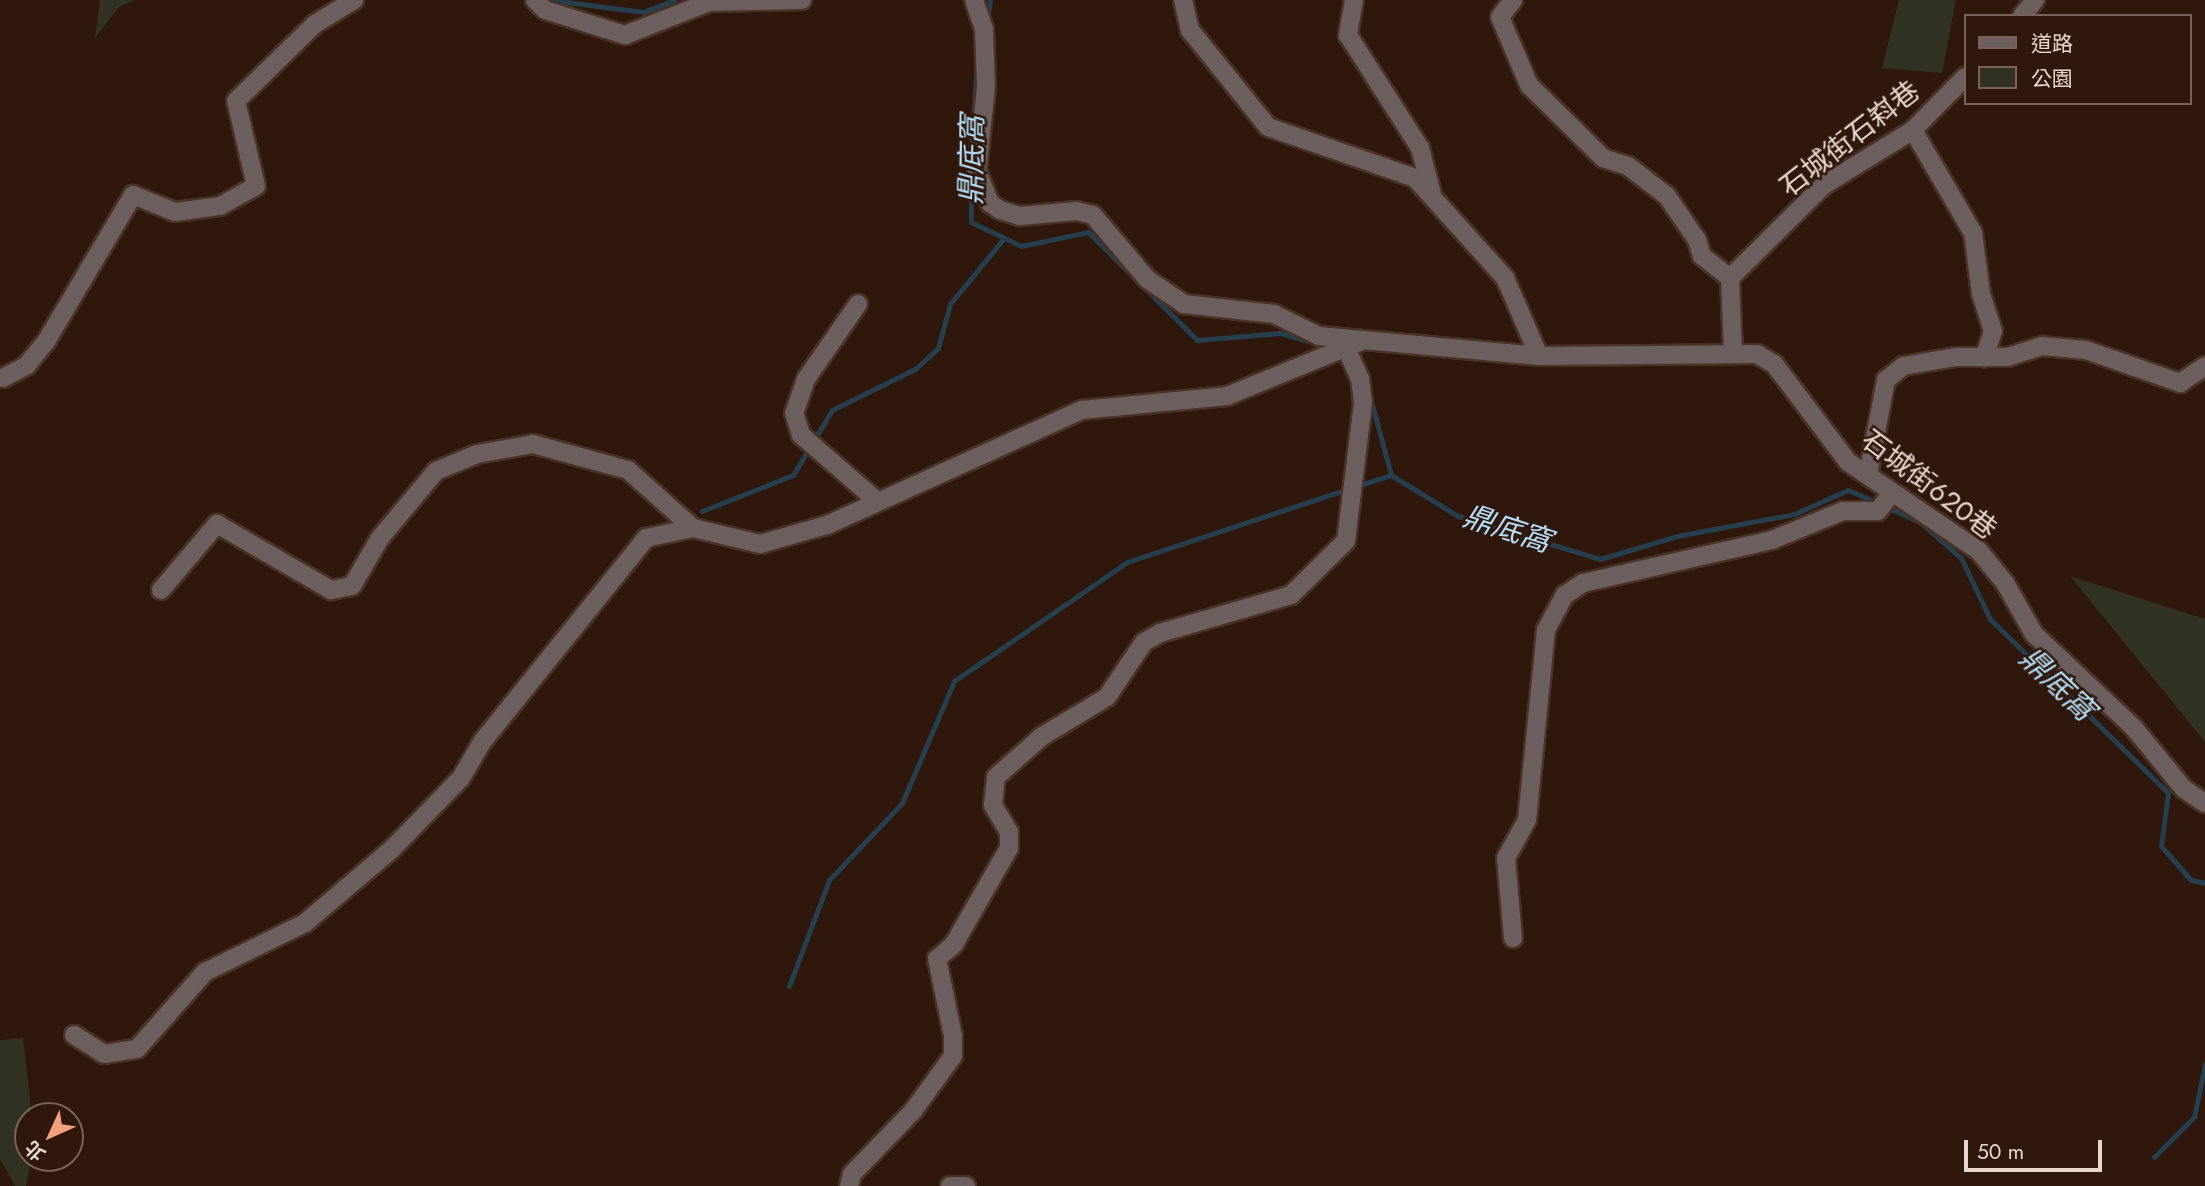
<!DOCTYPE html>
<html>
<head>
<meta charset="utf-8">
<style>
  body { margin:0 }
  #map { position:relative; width:2205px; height:1186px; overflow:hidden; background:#2f170b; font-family:Jost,"Noto Sans TC",sans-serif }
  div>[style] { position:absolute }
  .green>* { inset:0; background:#313222 }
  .stream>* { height:5px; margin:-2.5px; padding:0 2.5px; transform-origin:2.5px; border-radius:2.5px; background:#263f4f }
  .roads { filter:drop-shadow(2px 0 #493226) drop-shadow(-2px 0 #493226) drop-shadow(0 2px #493226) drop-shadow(0 -2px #493226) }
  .minor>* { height:18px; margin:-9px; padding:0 9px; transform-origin:9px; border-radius:9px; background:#6d5f5e }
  span { translate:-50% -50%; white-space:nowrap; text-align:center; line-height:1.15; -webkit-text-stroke:5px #2f170b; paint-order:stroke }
  .street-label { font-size:28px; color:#e7d6ce }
  .water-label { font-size:30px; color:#b3dcf7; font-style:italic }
  .legend { position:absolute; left:1964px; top:14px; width:228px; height:91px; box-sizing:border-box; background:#2f170b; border:2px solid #796359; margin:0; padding:9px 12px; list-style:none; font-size:21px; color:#e7d6ce }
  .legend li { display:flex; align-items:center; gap:14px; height:35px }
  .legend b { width:35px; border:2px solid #796359 }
  .north { position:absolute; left:14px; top:1102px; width:70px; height:70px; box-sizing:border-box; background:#2f170b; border:2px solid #796359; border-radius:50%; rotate:225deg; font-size:19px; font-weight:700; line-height:28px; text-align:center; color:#e7d6ce }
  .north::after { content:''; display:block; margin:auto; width:24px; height:32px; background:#f1a17d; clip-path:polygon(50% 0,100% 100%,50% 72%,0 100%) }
  .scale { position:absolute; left:1964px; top:1140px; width:138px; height:32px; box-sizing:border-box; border:4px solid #e7d6ce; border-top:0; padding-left:9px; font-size:21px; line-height:24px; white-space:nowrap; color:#e7d6ce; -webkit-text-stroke:5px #2f170b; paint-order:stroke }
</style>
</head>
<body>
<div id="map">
  <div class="green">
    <i style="clip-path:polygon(100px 0,135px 0,119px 7px,95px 38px)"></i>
    <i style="clip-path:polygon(1899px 0,1956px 0,1942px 73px,1882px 68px)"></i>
    <i style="clip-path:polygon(2070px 576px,2205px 619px,2205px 742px)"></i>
    <i style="clip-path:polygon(23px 1038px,32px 1116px,28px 1116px,31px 1158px,26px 1186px,15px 1186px,0 1159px,0 1040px)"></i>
  </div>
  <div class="stream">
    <i style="left:551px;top:0;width:93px;rotate:7.4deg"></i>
    <i style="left:643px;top:12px;width:34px;rotate:-21deg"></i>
    <i style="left:987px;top:23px;width:23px;rotate:-83deg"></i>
    <i style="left:971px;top:154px;width:95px;rotate:-86.4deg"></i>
    <i style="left:971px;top:175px;width:47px;rotate:90deg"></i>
    <i style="left:971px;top:222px;width:55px;rotate:25.6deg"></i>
    <i style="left:1021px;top:246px;width:68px;rotate:-11.8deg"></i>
    <i style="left:1088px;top:232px;width:153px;rotate:44.7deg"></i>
    <i style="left:1197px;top:340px;width:83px;rotate:-4.8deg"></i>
    <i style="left:1280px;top:333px;width:55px;rotate:15.8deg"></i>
    <i style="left:1370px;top:397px;width:81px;rotate:74.9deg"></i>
    <i style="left:1391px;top:475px;width:79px;rotate:31.5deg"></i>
    <i style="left:1458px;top:516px;width:148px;rotate:16.8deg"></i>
    <i style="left:1600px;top:559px;width:80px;rotate:-16.6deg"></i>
    <i style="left:1677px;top:536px;width:119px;rotate:-10.6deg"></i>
    <i style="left:1794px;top:514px;width:59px;rotate:-24deg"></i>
    <i style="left:1848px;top:490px;width:33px;rotate:23deg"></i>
    <i style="left:1357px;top:486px;width:36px;rotate:-18deg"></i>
    <i style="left:1887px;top:507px;width:38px;rotate:25deg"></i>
    <i style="left:1921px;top:523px;width:53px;rotate:41.2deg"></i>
    <i style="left:1961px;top:558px;width:68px;rotate:64.6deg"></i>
    <i style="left:1990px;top:619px;width:249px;rotate:44.3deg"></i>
    <i style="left:2168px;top:793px;width:53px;rotate:97.5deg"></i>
    <i style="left:2161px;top:846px;width:45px;rotate:48.6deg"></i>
    <i style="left:2191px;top:880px;width:14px;rotate:12deg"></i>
    <i style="left:702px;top:511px;width:98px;rotate:-21.6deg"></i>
    <i style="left:793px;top:475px;width:76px;rotate:-59deg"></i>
    <i style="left:832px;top:410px;width:93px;rotate:-26.3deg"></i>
    <i style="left:915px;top:369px;width:31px;rotate:-42deg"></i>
    <i style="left:938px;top:348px;width:46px;rotate:-74.7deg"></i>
    <i style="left:950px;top:304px;width:85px;rotate:-50.7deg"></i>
    <i style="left:789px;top:986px;width:113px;rotate:-69.3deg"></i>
    <i style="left:829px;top:880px;width:106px;rotate:-46.5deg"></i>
    <i style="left:902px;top:803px;width:133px;rotate:-66.9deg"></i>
    <i style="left:954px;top:681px;width:210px;rotate:-34.5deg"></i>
    <i style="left:1127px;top:562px;width:233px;rotate:-18.3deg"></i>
    <i style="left:2154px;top:1157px;width:57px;rotate:-45deg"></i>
    <i style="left:2194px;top:1117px;width:54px;rotate:-78.3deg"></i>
  </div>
  <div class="roads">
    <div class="minor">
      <i style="left:535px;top:0;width:14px;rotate:45deg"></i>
      <i style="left:545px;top:10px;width:84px;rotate:17.4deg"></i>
      <i style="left:625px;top:35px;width:90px;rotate:-21.4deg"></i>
      <i style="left:709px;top:2px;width:93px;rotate:-1.2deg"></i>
      <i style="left:974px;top:0;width:31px;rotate:71deg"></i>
      <i style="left:984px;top:29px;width:58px;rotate:88deg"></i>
      <i style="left:986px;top:87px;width:84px;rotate:96.1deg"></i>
      <i style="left:977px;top:171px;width:35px;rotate:68deg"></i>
      <i style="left:990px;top:203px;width:12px;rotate:35deg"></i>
      <i style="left:1000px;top:210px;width:21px;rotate:17deg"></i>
      <i style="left:1020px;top:216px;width:56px;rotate:-5.1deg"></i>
      <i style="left:1076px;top:211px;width:17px;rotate:13deg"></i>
      <i style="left:1093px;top:215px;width:84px;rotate:49.8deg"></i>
      <i style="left:1147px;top:279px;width:45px;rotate:34deg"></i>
      <i style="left:1184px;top:304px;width:91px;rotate:6.3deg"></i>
      <i style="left:1274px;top:314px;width:50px;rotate:26.1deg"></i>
      <i style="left:1319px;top:336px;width:221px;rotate:5.2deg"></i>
      <i style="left:1539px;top:356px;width:218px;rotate:-0.5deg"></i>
      <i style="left:1757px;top:354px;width:21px;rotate:31deg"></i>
      <i style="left:1775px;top:365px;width:121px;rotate:53deg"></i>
      <i style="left:1848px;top:462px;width:158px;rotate:34.2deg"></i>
      <i style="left:1979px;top:551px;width:41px;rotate:50.9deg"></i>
      <i style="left:2005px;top:583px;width:59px;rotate:60.4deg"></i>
      <i style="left:2034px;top:634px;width:137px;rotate:43.2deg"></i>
      <i style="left:2134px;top:728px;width:79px;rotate:50.7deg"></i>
      <i style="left:2184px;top:789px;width:25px;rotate:34deg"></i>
      <i style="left:1183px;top:0;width:31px;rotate:77deg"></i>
      <i style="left:1190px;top:30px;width:124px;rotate:51.2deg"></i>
      <i style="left:1268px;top:127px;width:156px;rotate:19.1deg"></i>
      <i style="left:1415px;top:178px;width:135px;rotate:48deg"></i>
      <i style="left:1505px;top:278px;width:85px;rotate:66.4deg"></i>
      <i style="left:1354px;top:0;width:36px;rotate:100deg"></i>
      <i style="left:1348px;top:35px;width:134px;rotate:57.5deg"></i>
      <i style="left:1420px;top:148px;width:48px;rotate:75.4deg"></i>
      <i style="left:1513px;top:0;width:21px;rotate:127deg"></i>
      <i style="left:1500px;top:17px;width:74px;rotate:66.9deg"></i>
      <i style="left:1529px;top:85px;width:104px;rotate:44.6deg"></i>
      <i style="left:1603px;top:158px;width:26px;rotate:18deg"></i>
      <i style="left:1628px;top:166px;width:49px;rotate:37.6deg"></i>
      <i style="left:1667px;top:196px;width:53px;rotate:55.7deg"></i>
      <i style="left:1697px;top:240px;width:17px;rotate:73deg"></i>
      <i style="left:1702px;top:256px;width:36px;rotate:38deg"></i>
      <i style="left:2022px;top:16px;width:21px;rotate:-51deg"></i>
      <i style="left:1913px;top:130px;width:119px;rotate:59.8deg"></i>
      <i style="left:1973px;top:233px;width:62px;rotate:82.5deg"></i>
      <i style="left:1981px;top:294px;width:39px;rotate:72deg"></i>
      <i style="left:1993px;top:331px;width:28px;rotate:108deg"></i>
      <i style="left:858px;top:304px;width:91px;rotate:124.7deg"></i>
      <i style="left:806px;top:379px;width:36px;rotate:109deg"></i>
      <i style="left:794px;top:413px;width:23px;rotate:72deg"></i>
      <i style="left:801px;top:435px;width:101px;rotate:41deg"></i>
      <i style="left:1733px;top:353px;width:75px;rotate:-92.3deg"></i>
      <i style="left:1730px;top:278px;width:132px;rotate:-44.7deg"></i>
      <i style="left:1824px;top:185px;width:105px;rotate:-31.7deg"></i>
      <i style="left:1913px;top:130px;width:74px;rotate:-45.5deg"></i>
      <i style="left:3px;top:378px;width:27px;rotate:-28deg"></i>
      <i style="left:27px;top:365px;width:32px;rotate:-51deg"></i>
      <i style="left:47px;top:340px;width:169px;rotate:-59.3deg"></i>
      <i style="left:133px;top:195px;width:45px;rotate:22deg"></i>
      <i style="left:175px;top:212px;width:45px;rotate:-7.6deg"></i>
      <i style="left:220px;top:206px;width:41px;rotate:-29.1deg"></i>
      <i style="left:256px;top:186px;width:87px;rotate:-103.2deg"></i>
      <i style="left:236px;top:101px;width:110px;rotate:-44.3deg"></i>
      <i style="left:315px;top:24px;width:46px;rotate:-31.6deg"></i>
      <i style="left:1868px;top:475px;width:97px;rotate:-79.3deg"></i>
      <i style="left:1886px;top:380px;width:22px;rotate:-39deg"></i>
      <i style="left:1903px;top:366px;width:54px;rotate:-9.6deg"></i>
      <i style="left:1956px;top:357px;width:52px"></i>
      <i style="left:2008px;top:357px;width:36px;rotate:-18deg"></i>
      <i style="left:2042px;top:346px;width:44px;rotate:5.2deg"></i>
      <i style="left:2086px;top:350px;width:100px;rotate:19.3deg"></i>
      <i style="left:2180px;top:383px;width:30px;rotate:-34deg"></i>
      <i style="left:161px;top:590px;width:87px;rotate:-49.7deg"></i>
      <i style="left:217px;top:524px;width:132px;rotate:30.1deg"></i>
      <i style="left:331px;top:590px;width:21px;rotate:-11deg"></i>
      <i style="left:352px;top:586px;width:56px;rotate:-59.7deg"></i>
      <i style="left:380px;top:538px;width:87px;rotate:-50.1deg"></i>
      <i style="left:436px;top:471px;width:44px;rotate:-22.5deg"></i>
      <i style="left:477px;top:454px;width:57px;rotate:-10.1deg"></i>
      <i style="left:533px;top:444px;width:98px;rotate:15.3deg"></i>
      <i style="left:628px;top:470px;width:87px;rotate:41.7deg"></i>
      <i style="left:693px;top:528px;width:69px;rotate:13.4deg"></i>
      <i style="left:760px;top:544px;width:70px;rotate:-15.8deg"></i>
      <i style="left:827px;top:525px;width:280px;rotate:-24.3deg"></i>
      <i style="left:1082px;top:410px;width:146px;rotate:-5.5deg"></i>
      <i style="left:1227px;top:396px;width:148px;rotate:-22.2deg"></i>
      <i style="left:1513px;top:938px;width:80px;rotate:-95deg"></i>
      <i style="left:1506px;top:858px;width:43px;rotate:-61.1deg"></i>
      <i style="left:1527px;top:820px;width:191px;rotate:-84.3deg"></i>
      <i style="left:1546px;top:630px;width:40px;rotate:-62deg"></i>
      <i style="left:1565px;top:595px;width:22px;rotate:-34deg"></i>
      <i style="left:1583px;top:583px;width:194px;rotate:-12.8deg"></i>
      <i style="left:1772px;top:540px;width:77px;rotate:-22.2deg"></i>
      <i style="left:1843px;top:511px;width:35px"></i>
      <i style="left:1878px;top:511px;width:21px;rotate:-53deg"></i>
      <i style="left:74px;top:1035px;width:36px;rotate:32deg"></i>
      <i style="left:104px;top:1054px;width:33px;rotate:-9deg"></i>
      <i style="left:137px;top:1049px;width:103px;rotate:-48.6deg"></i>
      <i style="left:205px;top:972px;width:111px;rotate:-26.1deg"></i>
      <i style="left:305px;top:923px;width:114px;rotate:-40.4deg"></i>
      <i style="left:392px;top:849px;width:99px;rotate:-45.8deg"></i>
      <i style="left:461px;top:778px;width:42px;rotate:-59.7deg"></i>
      <i style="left:482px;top:742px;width:262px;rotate:-51.2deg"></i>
      <i style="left:646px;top:538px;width:48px;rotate:-12deg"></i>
      <i style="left:849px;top:1186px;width:12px;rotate:-76deg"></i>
      <i style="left:852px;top:1174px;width:88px;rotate:-45.9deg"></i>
      <i style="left:913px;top:1111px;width:68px;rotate:-54deg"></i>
      <i style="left:953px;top:1056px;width:20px;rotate:-90deg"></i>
      <i style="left:953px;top:1036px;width:79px;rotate:-101.7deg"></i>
      <i style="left:937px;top:959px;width:23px;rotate:-41deg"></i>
      <i style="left:954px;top:944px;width:111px;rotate:-60.2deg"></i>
      <i style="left:1009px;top:848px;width:16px;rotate:-90deg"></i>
      <i style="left:1009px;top:832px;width:31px;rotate:-121deg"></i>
      <i style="left:993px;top:805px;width:28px;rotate:-84deg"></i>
      <i style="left:996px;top:777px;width:60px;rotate:-41.6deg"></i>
      <i style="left:1041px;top:737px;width:77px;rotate:-31.2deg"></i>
      <i style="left:1107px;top:697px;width:66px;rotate:-56.1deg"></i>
      <i style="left:1144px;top:642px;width:18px;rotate:-29deg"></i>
      <i style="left:1160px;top:633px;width:136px;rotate:-16.2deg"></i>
      <i style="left:1291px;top:595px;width:77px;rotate:-44.5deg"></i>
      <i style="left:1346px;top:541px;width:139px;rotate:-83deg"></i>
      <i style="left:1363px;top:403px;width:24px;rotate:-97deg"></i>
      <i style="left:1360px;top:379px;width:35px;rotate:-114deg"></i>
      <i style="left:950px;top:1186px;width:16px"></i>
    </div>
  </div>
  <div class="street-label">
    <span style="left:1850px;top:139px;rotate:-38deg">石城街石嵙巷</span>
    <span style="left:1929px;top:485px;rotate:37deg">石城街620巷</span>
  </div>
  <div class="water-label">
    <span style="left:972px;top:160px;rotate:-89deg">鼎底窩</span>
    <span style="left:1507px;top:529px;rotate:18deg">鼎底窩</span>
    <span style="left:2057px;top:684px;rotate:44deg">鼎底窩</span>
  </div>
  <ul class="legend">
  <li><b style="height:9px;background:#6d5f5e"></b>道路</li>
  <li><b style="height:19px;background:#313222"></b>公園</li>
  </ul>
  <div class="north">北</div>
  <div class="scale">50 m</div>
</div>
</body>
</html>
